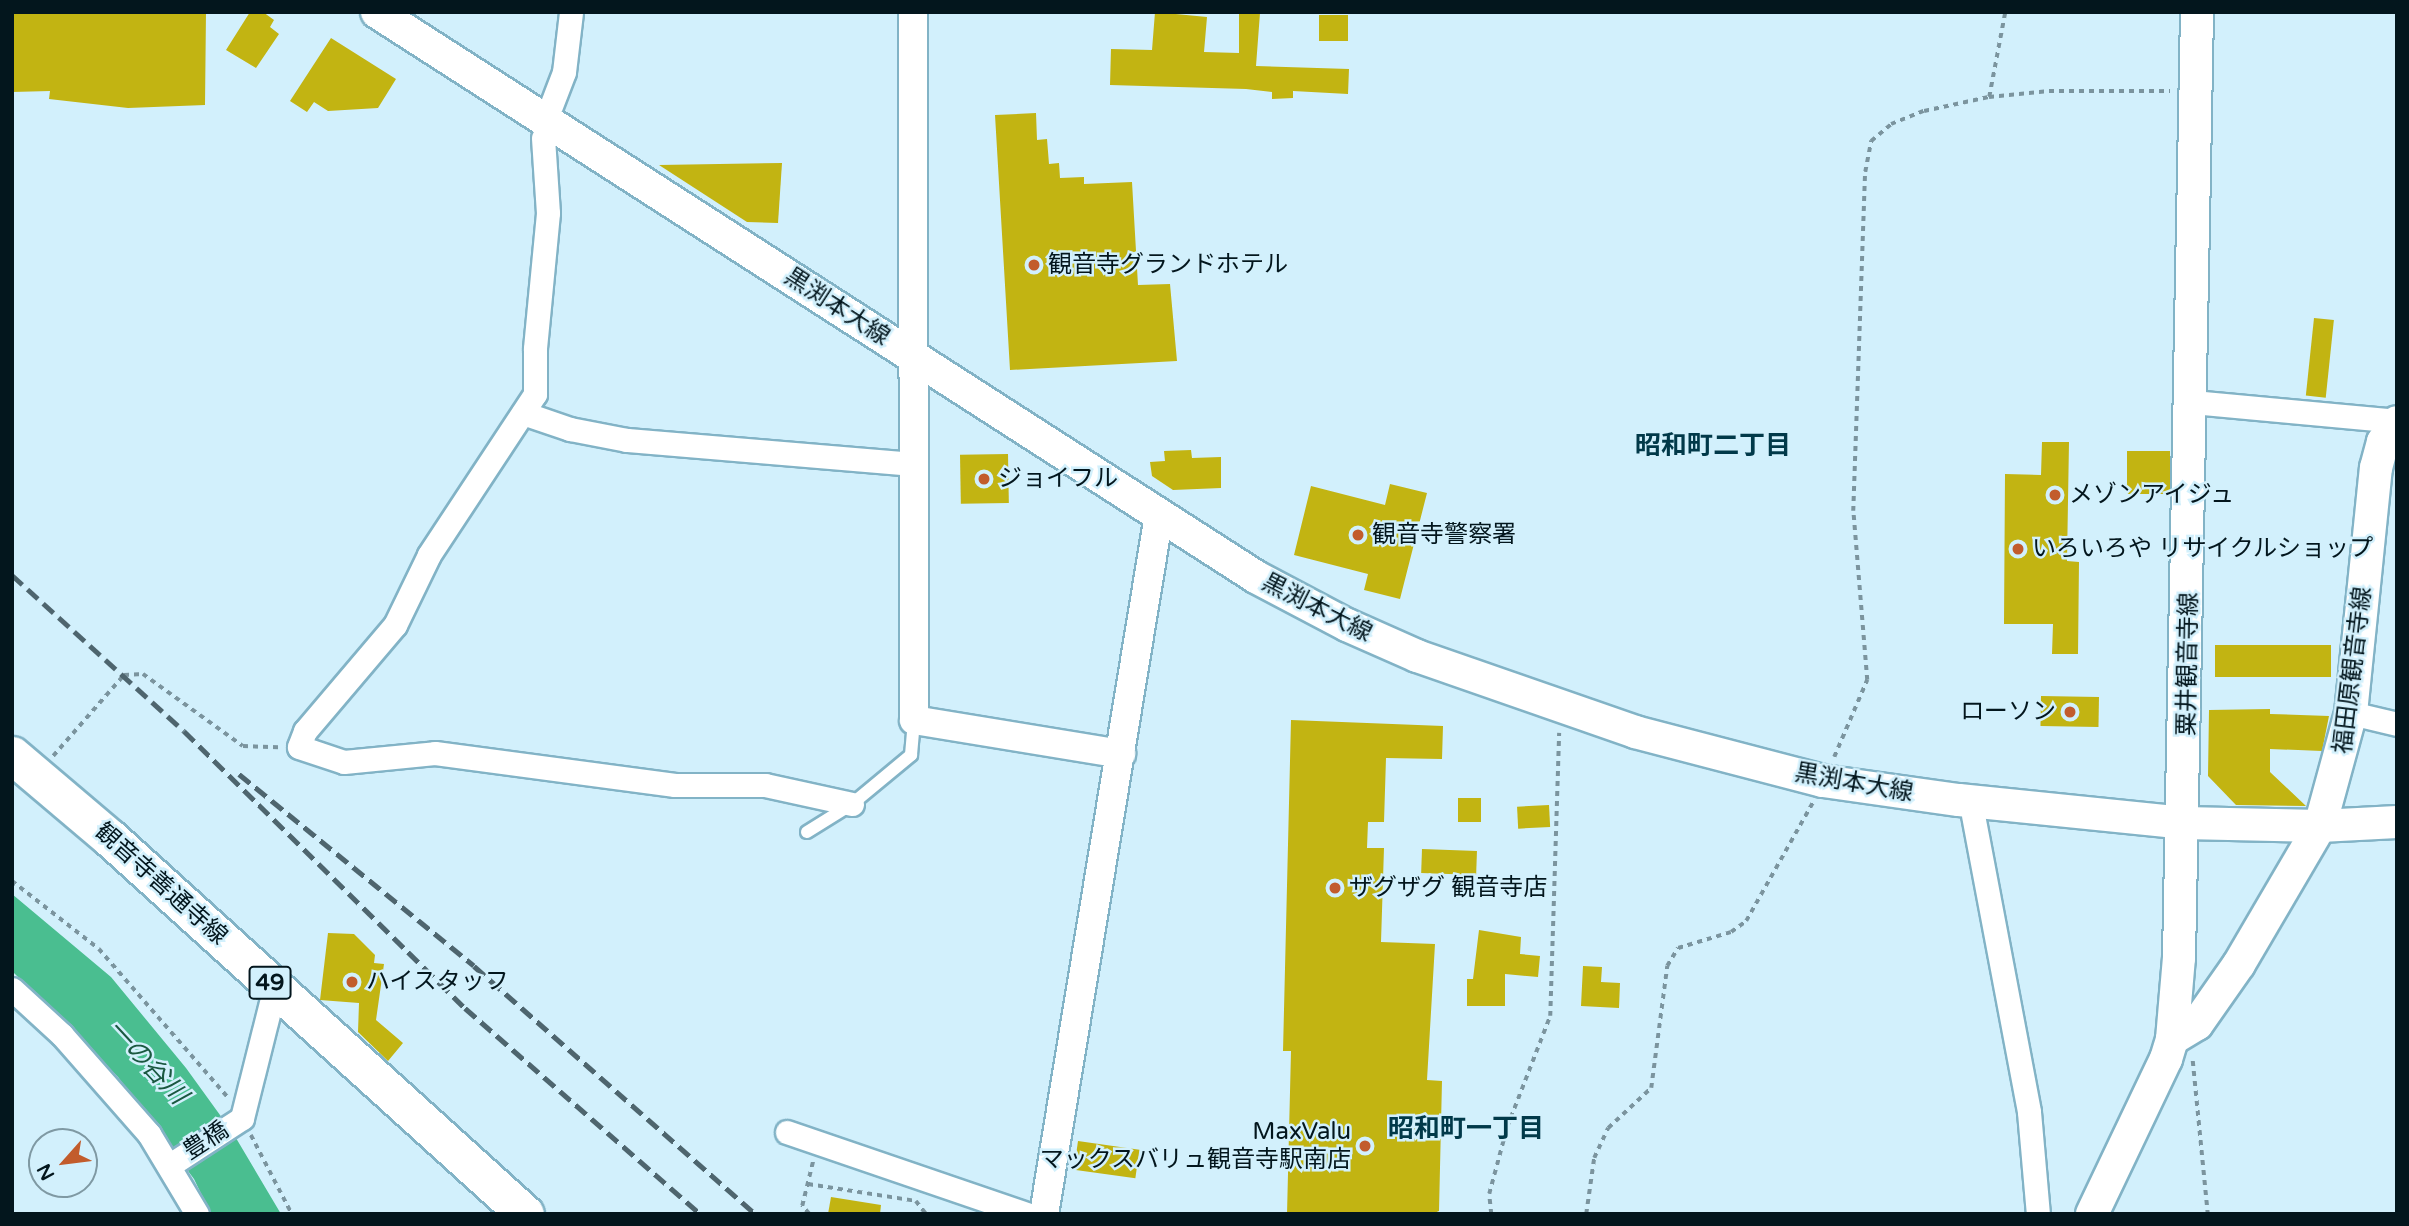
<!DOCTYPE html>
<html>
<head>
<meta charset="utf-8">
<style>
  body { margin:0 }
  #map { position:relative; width:2409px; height:1226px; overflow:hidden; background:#d2f0fc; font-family:"Varela Round","Noto Sans JP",sans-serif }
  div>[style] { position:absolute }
  .water>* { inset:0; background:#4abe90 }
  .building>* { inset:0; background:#c2b412; transform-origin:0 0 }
  .path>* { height:3.5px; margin-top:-1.75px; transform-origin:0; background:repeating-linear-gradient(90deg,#7b949e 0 5px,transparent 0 10px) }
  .roads { filter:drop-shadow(2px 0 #82b3c6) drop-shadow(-2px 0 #82b3c6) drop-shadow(0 2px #82b3c6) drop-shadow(0 -2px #82b3c6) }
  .service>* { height:12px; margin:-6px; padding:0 6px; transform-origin:6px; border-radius:6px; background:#fff }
  .minor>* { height:23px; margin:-11.5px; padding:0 11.5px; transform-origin:11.5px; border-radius:11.5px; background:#fff }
  .tertiary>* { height:28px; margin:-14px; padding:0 14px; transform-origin:14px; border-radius:14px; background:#fff }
  .secondary>* { height:32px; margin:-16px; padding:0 16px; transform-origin:16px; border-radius:16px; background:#fff }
  .primary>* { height:37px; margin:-18.5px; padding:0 18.5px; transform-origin:18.5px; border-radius:18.5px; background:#fff }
  .rail>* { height:5px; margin-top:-2.5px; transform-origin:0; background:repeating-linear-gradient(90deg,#4e656e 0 14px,transparent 0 21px) }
  .dots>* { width:19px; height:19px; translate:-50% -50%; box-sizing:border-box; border:4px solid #d2f0fc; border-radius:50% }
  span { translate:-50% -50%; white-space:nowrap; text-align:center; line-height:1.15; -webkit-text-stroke:5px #d2f0fc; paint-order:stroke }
  .shield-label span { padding:2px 5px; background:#d2f0fc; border:2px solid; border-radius:5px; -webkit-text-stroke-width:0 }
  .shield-label { font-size:23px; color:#03161d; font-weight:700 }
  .poi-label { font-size:24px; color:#03161d }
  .left { translate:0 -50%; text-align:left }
  .right { translate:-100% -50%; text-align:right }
  .street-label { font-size:24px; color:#03161d }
  .neighbourhood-label { font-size:26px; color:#013949; font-weight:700 }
  .water-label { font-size:26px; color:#1a5840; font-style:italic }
  .frame { position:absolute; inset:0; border:14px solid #03161d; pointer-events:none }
  .north { position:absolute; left:28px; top:1128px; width:70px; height:70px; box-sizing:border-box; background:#d2f0fc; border:2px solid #7f99a3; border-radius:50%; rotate:242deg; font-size:19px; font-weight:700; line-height:28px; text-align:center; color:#03161d }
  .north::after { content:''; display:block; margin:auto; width:24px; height:32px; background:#c25c2c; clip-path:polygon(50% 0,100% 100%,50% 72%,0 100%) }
</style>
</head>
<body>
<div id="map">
  <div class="water">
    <i style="clip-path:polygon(12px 894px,111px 977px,186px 1068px,233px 1133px,281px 1214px,211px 1214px,194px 1179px,118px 1077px,12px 971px)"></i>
  </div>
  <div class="building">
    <i style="clip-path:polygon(12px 12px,206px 12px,205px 105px,128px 108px,49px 99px,50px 91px,12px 92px)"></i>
    <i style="clip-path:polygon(250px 12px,263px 12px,274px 20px,270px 27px,279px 34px,256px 68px,226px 50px)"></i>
    <i style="clip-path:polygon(1155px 12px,1207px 17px,1204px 52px,1239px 53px,1239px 13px,1260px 13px,1256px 66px,1349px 69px,1348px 94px,1293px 91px,1293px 98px,1272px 99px,1272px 92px,1246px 89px,1110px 85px,1111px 49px,1152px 50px)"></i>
    <i style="left:1319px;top:15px;width:29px;height:26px"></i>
    <i style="clip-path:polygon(331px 38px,396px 79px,378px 108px,328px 111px,314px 102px,307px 112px,290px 101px)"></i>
    <i style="clip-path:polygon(1036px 113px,1037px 140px,1047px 139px,1049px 164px,1059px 163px,1060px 178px,1084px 177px,1084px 184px,1132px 182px,1138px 285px,1170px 284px,1177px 361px,1010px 370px,995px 115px)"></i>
    <i style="clip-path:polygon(782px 163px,778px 223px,747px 222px,659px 165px)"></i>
    <i style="left:2314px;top:318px;width:20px;height:78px;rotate:6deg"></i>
    <i style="clip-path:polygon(2042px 442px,2069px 442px,2067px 561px,2079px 562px,2078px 654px,2052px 654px,2053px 624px,2004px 624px,2005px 474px,2041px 475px)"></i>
    <i style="clip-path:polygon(1191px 450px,1192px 458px,1221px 457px,1221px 488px,1173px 490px,1152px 476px,1150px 462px,1165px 461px,1164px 451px)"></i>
    <i style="left:2127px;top:451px;width:43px;height:43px"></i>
    <i style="left:1008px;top:454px;width:49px;height:48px;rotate:89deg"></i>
    <i style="clip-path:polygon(1390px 484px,1427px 493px,1400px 599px,1364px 590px,1368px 574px,1294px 555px,1311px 486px,1385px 505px)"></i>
    <i style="left:2215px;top:645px;width:116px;height:32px"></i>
    <i style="left:2041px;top:696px;width:58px;height:30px;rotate:1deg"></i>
    <i style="clip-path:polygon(2270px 709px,2270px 714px,2329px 716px,2322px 751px,2270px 749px,2270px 772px,2306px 806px,2236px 805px,2208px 776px,2209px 710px)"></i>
    <i style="clip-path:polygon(1291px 720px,1443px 726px,1442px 759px,1386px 758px,1384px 822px,1368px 822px,1367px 848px,1384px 848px,1381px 942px,1435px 944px,1427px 1080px,1442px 1081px,1439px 1211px,1432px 1214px,1287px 1214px,1291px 1051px,1283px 1051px)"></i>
    <i style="left:1458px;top:798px;width:23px;height:24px"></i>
    <i style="left:1549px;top:805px;width:22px;height:32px;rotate:87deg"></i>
    <i style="left:1422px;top:849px;width:55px;height:24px;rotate:2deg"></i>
    <i style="clip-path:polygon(1479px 930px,1521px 937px,1520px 954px,1540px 956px,1538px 977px,1505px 974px,1505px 1006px,1467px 1006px,1467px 979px,1473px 979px)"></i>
    <i style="clip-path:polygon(328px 933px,354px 934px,375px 955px,374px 963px,384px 964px,376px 1020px,403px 1043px,388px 1061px,358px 1032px,359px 1003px,320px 1000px)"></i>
    <i style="clip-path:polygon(1583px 966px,1602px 967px,1601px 982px,1620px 983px,1619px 1008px,1581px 1006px)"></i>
    <i style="left:1078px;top:1141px;width:62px;height:29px;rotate:8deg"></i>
    <i style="clip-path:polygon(831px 1197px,881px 1205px,880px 1214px,828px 1214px)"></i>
  </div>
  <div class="path">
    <i style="left:1989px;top:97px;width:86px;rotate:-79.3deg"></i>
    <i style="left:53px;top:756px;width:108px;rotate:-48.8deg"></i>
    <i style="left:124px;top:675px;width:19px;rotate:-3deg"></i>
    <i style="left:143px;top:674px;width:123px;rotate:35.8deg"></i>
    <i style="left:243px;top:746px;width:36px;rotate:2deg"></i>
    <i style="left:1834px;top:757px;width:84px;rotate:-66.8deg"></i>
    <i style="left:1867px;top:680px;width:170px;rotate:-94.7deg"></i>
    <i style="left:1853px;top:511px;width:339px;rotate:-88deg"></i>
    <i style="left:1865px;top:172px;width:32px;rotate:-79deg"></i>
    <i style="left:1871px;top:141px;width:26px;rotate:-40deg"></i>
    <i style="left:1891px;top:124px;width:35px;rotate:-22deg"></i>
    <i style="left:1924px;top:111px;width:66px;rotate:-12.2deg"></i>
    <i style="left:1989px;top:97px;width:60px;rotate:-5.7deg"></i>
    <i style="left:2049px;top:91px;width:121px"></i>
    <i style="left:12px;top:881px;width:110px;rotate:38deg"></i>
    <i style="left:99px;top:949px;width:195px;rotate:49deg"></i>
    <i style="left:2193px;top:1061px;width:154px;rotate:84.4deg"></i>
    <i style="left:251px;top:1135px;width:89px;rotate:62.6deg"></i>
    <i style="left:808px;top:1184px;width:109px;rotate:8.9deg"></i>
    <i style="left:916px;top:1201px;width:16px;rotate:52deg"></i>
    <i style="left:809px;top:1214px;width:11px;rotate:-131deg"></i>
    <i style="left:802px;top:1206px;width:46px;rotate:-76.3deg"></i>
    <i style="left:1491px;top:1214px;width:20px;rotate:-96deg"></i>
    <i style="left:1489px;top:1194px;width:69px;rotate:-75deg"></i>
    <i style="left:1507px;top:1127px;width:119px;rotate:-68.8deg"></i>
    <i style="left:1550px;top:1016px;width:283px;rotate:-88.2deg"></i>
    <i style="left:1586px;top:1214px;width:57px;rotate:-81.9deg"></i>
    <i style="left:1594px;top:1158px;width:33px;rotate:-65deg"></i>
    <i style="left:1608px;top:1128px;width:59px;rotate:-42.9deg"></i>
    <i style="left:1651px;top:1088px;width:123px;rotate:-82.5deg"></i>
    <i style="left:1667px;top:966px;width:21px;rotate:-59deg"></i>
    <i style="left:1678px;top:948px;width:55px;rotate:-16.8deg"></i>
    <i style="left:1731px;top:932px;width:19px;rotate:-36deg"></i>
    <i style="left:1746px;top:921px;width:137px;rotate:-60.6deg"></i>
  </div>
  <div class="roads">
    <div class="service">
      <i style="left:807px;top:832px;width:53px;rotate:-31.9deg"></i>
      <i style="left:852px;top:804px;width:77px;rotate:-39.7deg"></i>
      <i style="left:911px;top:755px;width:35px;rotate:-85deg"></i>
    </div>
    <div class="minor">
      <i style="left:551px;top:106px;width:36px;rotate:-69deg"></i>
      <i style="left:564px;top:72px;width:60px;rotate:-83.3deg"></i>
      <i style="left:543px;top:138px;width:75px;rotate:86.2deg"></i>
      <i style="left:548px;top:213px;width:137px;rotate:95.5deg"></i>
      <i style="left:535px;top:349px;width:45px;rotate:90deg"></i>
      <i style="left:535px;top:394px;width:193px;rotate:123.4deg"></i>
      <i style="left:429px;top:555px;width:78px;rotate:115.9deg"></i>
      <i style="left:395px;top:625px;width:139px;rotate:130.3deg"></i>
      <i style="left:305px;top:731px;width:17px;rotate:111deg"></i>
      <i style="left:299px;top:747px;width:47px;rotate:18.4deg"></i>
      <i style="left:344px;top:762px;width:91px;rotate:-5.6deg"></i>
      <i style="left:435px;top:753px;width:242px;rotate:7.6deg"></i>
      <i style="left:675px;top:785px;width:90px"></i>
      <i style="left:765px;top:785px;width:89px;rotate:12.3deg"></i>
      <i style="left:2193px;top:402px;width:205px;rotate:5.3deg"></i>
      <i style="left:523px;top:413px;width:50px;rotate:18.8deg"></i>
      <i style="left:570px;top:429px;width:58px;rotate:10.9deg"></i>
      <i style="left:627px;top:440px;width:285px;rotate:4.8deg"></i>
      <i style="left:2351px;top:713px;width:47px;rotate:13.4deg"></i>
      <i style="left:1973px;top:815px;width:302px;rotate:79.3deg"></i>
      <i style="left:2029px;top:1112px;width:102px;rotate:85deg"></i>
      <i style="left:12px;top:989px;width:68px;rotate:42.6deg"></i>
      <i style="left:62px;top:1035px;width:132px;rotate:48.7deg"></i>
      <i style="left:149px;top:1134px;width:93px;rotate:59deg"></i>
      <i style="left:787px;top:1132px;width:253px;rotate:18.9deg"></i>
      <i style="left:170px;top:1165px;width:86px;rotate:-33.1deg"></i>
      <i style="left:242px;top:1118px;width:135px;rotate:-75.9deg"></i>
    </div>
    <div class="tertiary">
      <i style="left:913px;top:12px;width:708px;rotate:89.92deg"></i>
      <i style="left:914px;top:720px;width:210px;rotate:9.3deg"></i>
      <i style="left:1044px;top:1214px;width:708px;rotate:-80.66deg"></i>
    </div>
    <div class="secondary">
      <i style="left:377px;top:12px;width:1045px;rotate:32.73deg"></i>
      <i style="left:1256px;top:577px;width:103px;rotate:27.8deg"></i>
      <i style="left:1347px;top:625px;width:77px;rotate:23.9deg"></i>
      <i style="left:1417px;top:656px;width:231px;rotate:19.2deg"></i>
      <i style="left:1635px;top:732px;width:194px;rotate:14.6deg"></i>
      <i style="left:1823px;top:781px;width:137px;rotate:8deg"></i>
      <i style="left:1959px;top:800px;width:226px;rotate:5.8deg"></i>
      <i style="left:2184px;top:823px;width:136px;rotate:1.3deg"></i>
      <i style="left:2320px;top:826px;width:77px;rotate:-3deg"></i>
      <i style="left:2172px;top:1039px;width:29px;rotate:-31deg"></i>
      <i style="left:2197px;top:1024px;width:73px;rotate:-55deg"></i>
      <i style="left:2239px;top:964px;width:160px;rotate:-59.6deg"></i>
      <i style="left:2320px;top:826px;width:117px;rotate:-74.7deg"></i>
      <i style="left:2351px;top:713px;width:246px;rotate:-84.2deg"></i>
      <i style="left:2376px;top:468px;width:27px;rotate:-75deg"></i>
      <i style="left:2383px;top:442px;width:24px;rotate:-55deg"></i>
      <i style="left:2092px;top:1214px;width:172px;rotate:-64.5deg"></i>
      <i style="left:2166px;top:1059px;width:21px;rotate:-73deg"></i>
      <i style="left:2172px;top:1039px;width:81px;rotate:-85.1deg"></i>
      <i style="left:2179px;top:958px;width:946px;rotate:-88.91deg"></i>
    </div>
    <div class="primary">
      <i style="left:12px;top:755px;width:128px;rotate:40.3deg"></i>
      <i style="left:110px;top:838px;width:560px;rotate:42.18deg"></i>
    </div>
  </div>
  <div class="rail">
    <i style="left:12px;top:575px;width:232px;rotate:42.2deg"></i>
    <i style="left:184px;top:731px;width:395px;rotate:44.6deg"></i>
    <i style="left:465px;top:1008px;width:313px;rotate:41.2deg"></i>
    <i style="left:239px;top:774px;width:303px;rotate:39.2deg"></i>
    <i style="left:474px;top:966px;width:375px;rotate:41.4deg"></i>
  </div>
  <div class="dots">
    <i style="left:1034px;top:265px;background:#c25c2c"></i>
    <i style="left:984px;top:479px;background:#c25c2c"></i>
    <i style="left:2055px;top:495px;background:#c25c2c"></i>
    <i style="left:1358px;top:535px;background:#c25c2c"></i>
    <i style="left:2018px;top:549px;background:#c25c2c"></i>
    <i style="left:2070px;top:712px;background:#c25c2c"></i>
    <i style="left:1335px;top:888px;background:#c25c2c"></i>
    <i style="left:352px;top:982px;background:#c25c2c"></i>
    <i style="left:1365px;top:1146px;background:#c25c2c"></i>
  </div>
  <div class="shield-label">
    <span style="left:270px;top:983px">49</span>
  </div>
  <div class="poi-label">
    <span class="left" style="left:1048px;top:265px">観音寺グランドホテル</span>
    <span class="left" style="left:998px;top:479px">ジョイフル</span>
    <span class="left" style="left:2069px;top:495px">メゾンアイジュ</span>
    <span class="left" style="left:1372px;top:535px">観音寺警察署</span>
    <span class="left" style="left:2032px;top:549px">いろいろや リサイクルショップ</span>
    <span class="right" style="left:2056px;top:712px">ローソン</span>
    <span class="left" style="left:1349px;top:888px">ザグザグ 観音寺店</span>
    <span class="left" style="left:366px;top:982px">ハイスタッフ</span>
    <span class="right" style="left:1351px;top:1146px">MaxValu<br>マックスバリュ観音寺駅南店</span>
  </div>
  <div class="street-label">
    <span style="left:837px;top:307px;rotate:33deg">黒渕本大線</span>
    <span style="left:1317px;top:608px;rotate:27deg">黒渕本大線</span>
    <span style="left:2188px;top:664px;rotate:-89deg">粟井観音寺線</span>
    <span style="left:2353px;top:670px;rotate:-83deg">福田原観音寺線</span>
    <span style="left:1854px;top:783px;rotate:10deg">黒渕本大線</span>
    <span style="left:161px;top:884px;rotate:42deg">観音寺善通寺線</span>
    <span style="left:206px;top:1141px;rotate:-33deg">豊橋</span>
  </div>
  <div class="neighbourhood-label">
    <span style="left:1713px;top:446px">昭和町二丁目</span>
    <span style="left:1466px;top:1129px">昭和町一丁目</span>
  </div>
  <div class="water-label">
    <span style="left:147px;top:1062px;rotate:47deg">一の谷川</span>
  </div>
  <div class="frame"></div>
  <div class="north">N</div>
</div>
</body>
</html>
